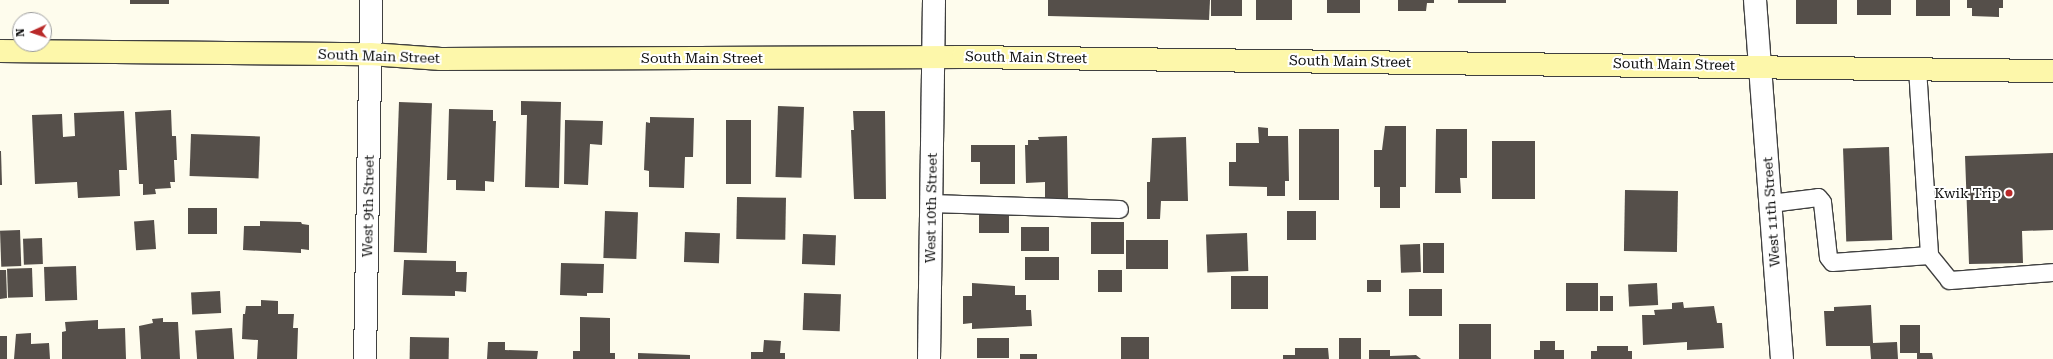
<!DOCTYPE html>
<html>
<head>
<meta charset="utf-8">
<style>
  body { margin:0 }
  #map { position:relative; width:2053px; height:359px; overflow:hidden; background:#fefced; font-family:"Roboto Serif",serif }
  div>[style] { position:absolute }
  .building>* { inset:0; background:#554f4a; transform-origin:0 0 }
  .roads { filter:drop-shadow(1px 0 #404040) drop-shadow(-1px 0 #404040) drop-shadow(0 1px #404040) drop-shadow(0 -1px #404040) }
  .service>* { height:17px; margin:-8.5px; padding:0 8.5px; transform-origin:8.5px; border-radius:8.5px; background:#fff }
  .minor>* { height:22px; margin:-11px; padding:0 11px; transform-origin:11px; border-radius:11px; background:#fff }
  .secondary>* { height:22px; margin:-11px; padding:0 11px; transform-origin:11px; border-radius:11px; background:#fdf7aa }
  .dots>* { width:11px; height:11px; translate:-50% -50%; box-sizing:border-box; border:2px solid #fff; border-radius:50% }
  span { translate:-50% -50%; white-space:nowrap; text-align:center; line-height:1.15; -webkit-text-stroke:4px #fff; paint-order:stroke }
  .street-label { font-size:14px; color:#0d0d0d }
  .poi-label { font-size:14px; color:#0d0d0d }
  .right { translate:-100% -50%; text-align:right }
  .north { position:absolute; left:12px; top:12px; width:40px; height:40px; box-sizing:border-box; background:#fff; border:1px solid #9e9e9e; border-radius:50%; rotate:267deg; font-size:11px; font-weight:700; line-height:16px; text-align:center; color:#0d0d0d }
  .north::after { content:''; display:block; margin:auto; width:14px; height:18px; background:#b92929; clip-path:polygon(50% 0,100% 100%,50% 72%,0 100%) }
</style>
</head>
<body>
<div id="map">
  <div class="building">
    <i style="left:130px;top:0;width:39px;height:4px"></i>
    <i style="clip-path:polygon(1048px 0,1210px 0,1209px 20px,1048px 16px)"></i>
    <i style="left:1211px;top:0;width:31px;height:16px"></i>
    <i style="left:1256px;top:0;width:36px;height:20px"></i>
    <i style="left:1327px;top:0;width:33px;height:13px"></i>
    <i style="clip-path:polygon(1398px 0,1434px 0,1434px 3px,1427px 3px,1426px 11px,1398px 11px)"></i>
    <i style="left:1458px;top:0;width:48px;height:3px"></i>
    <i style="left:1796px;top:0;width:41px;height:24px"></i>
    <i style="left:1857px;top:0;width:34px;height:15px"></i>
    <i style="left:1916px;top:0;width:34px;height:16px"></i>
    <i style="clip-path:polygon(1967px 0,2003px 0,2003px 8px,1999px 8px,1999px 17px,1972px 16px,1972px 8px,1967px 8px)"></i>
    <i style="clip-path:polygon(521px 101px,561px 102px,559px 188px,525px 187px,527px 115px,521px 115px)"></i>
    <i style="left:399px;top:102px;width:33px;height:150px;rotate:2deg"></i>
    <i style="left:778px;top:106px;width:26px;height:71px;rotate:2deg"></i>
    <i style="clip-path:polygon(449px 109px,493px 110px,493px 121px,496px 121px,494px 182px,485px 181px,485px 191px,456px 190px,456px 180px,447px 180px)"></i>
    <i style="clip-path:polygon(171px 110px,172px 136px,176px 136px,177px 160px,174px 160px,175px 182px,170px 182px,171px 188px,155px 189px,156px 194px,143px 195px,143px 184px,139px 184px,135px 112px)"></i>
    <i style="clip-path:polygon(124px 111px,127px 170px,119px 170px,120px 196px,78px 198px,77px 182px,35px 184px,32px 115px,62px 114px,63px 137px,75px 136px,74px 113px)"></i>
    <i style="clip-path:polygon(853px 111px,885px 111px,886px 199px,854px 199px,851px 130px,854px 130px)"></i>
    <i style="clip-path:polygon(650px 117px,694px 118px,693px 157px,685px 157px,684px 188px,649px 187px,649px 171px,644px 170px,646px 122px,650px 123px)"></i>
    <i style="clip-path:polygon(565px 120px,603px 121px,602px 145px,590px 144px,588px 185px,564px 184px)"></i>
    <i style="left:726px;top:120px;width:25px;height:64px"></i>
    <i style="clip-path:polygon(1385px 126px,1406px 126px,1406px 187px,1400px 187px,1400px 208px,1380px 208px,1380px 187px,1374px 187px,1374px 150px,1382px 150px)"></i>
    <i style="clip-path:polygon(1258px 127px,1268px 128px,1268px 136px,1288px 136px,1289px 181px,1285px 181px,1285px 196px,1267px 196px,1267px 187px,1229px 186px,1229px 162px,1236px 162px,1236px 143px,1259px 143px)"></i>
    <i style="left:1299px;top:129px;width:40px;height:71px"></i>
    <i style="clip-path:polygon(1436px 129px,1467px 129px,1467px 178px,1460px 178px,1461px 193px,1435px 193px)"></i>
    <i style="left:191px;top:134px;width:69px;height:42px;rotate:2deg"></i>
    <i style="clip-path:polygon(1067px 136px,1068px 198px,1045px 199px,1045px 182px,1026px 183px,1025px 145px,1028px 145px,1028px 140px,1039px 140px,1038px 137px)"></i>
    <i style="clip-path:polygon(1186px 137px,1188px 201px,1161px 201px,1160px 219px,1147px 219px,1147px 182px,1150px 182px,1152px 138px)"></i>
    <i style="left:1492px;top:141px;width:43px;height:58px"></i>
    <i style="clip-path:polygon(971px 145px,1015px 145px,1015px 184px,980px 184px,980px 162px,971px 162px)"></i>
    <i style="left:1889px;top:147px;width:93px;height:46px;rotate:88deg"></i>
    <i style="clip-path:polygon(0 151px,1px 151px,2px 185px,0 185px)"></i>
    <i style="clip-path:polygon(2053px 153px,2053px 230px,2022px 231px,2023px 263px,1969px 264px,1965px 156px)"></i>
    <i style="left:1625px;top:190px;width:53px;height:61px;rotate:1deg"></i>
    <i style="left:737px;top:197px;width:49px;height:42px;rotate:1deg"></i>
    <i style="left:188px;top:208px;width:29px;height:26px"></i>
    <i style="left:605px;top:211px;width:33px;height:47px;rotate:2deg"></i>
    <i style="left:1287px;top:211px;width:29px;height:29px"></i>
    <i style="left:979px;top:213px;width:30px;height:20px"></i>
    <i style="left:154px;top:220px;width:29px;height:20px;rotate:86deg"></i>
    <i style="clip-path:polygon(260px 221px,301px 222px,302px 224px,309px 225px,309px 250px,301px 249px,301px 253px,243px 250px,244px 226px,260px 226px)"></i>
    <i style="left:1091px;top:222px;width:33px;height:32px"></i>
    <i style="left:1021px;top:227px;width:28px;height:24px"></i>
    <i style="left:20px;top:230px;width:36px;height:20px;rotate:88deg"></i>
    <i style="left:685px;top:232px;width:35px;height:30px;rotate:2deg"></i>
    <i style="left:1247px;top:233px;width:38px;height:41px;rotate:88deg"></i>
    <i style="left:803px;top:234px;width:33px;height:30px;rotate:2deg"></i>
    <i style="left:42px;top:238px;width:26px;height:19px;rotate:88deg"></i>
    <i style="left:1126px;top:240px;width:42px;height:29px"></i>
    <i style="left:1444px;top:243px;width:30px;height:21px;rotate:90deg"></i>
    <i style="left:1420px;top:244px;width:28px;height:20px;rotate:88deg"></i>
    <i style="left:1025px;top:257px;width:34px;height:23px"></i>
    <i style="clip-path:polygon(404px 260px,456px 261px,456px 272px,467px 272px,466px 292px,455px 291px,455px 296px,402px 295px)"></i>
    <i style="clip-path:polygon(561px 263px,604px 264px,603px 293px,587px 293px,587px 296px,560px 295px)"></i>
    <i style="left:76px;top:266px;width:34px;height:32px;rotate:88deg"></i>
    <i style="left:32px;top:268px;width:29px;height:25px;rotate:88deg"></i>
    <i style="clip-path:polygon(0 270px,6px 270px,7px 298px,0 299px)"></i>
    <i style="left:1098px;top:270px;width:24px;height:22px"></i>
    <i style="left:1231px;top:276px;width:37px;height:33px"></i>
    <i style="left:1367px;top:280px;width:14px;height:12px"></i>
    <i style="clip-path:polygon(972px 283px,1015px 286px,1015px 295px,1026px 295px,1026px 310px,1031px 310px,1032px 326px,972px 329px,972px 323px,963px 324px,963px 296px,972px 296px)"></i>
    <i style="left:1566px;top:283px;width:32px;height:28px"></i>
    <i style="left:1657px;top:283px;width:22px;height:29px;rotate:87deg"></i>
    <i style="left:1409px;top:289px;width:33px;height:27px"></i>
    <i style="left:220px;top:291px;width:22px;height:29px;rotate:87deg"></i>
    <i style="left:804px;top:293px;width:37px;height:37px;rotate:2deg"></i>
    <i style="left:1600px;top:296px;width:13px;height:15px"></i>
    <i style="clip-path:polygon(261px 300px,278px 301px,278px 314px,294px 314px,293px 328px,298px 328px,297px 359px,257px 359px,258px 340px,242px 339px,243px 314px,245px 314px,246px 306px,261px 306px)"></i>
    <i style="clip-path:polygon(1683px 302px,1684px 308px,1714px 306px,1717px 323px,1722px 323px,1724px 348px,1687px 350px,1687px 342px,1643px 345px,1642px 315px,1655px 315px,1654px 310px,1672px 309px,1672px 303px)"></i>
    <i style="clip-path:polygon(1871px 305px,1873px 343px,1897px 342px,1898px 359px,1871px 359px,1870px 346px,1826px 346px,1824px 311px,1834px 311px,1834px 307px)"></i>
    <i style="clip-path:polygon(580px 317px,610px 318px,610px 353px,615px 353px,615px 359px,573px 359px,573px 351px,580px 351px)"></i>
    <i style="clip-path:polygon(163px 318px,163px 322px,178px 322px,180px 359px,141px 359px,139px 326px,153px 323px,152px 319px)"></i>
    <i style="clip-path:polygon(98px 320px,98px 329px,125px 328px,126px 359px,62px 359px,62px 332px,66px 331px,65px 322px)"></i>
    <i style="left:1459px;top:324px;width:32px;height:35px"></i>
    <i style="clip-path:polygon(1900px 325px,1920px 325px,1920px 353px,1932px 353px,1933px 359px,1917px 359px,1917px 353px,1900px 353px)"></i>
    <i style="left:232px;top:328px;width:31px;height:37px;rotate:86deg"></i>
    <i style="clip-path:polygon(31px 333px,31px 344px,49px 343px,50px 359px,14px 359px,16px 334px)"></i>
    <i style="left:0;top:336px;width:7px;height:23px"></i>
    <i style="left:410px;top:337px;width:39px;height:22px;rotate:1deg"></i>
    <i style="left:1121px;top:337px;width:28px;height:22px"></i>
    <i style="left:977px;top:338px;width:32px;height:20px"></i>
    <i style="left:1339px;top:338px;width:22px;height:21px"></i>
    <i style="clip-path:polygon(764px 340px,781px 341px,780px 353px,785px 353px,785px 359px,751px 359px,751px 352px,763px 352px)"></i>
    <i style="clip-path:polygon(1540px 341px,1555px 341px,1555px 350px,1564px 350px,1564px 359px,1534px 359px,1534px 350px,1540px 350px)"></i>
    <i style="clip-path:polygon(488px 342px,505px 342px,505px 350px,538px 351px,537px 359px,487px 359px)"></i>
    <i style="clip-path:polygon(1597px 346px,1628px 346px,1628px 351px,1632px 351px,1632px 359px,1591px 359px,1591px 351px,1597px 351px)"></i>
    <i style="clip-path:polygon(1295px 348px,1328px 348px,1329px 359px,1283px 359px,1283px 355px,1295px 355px)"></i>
    <i style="clip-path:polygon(1369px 350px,1390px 350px,1390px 356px,1416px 355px,1421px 359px,1369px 359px)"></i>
    <i style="clip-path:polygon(638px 353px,690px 355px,690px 359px,638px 359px)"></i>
    <i style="left:1020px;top:354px;width:17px;height:5px"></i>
  </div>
  <div class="roads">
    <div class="service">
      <i style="left:1917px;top:68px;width:187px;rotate:86.3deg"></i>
      <i style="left:1929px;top:255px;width:32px;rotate:51deg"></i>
      <i style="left:1949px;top:280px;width:104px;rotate:-4.4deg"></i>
      <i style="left:931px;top:203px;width:188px;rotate:1.8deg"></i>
      <i style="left:1770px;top:203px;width:48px;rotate:-7.1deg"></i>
      <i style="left:1818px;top:197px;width:6px;rotate:51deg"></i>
      <i style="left:1822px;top:202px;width:55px;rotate:83.8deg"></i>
      <i style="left:1828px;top:257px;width:6px;rotate:51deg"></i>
      <i style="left:1832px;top:262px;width:97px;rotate:-4.1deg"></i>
    </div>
    <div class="minor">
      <i style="left:1755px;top:0;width:360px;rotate:85.7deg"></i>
      <i style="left:365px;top:359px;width:359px;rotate:-89deg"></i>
      <i style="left:929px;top:359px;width:359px;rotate:-89.2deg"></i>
    </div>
    <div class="secondary">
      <i style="left:0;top:51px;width:370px;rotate:0.5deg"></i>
      <i style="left:370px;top:54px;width:71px;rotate:4deg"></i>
      <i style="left:441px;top:59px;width:522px;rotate:-0.22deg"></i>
      <i style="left:963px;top:57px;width:1090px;rotate:0.74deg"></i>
    </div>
  </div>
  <div class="dots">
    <i style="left:2009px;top:193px;background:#b92929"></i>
  </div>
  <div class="street-label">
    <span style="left:379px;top:56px;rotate:2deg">South Main Street</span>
    <span style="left:1026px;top:57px;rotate:1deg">South Main Street</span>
    <span style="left:702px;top:58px">South Main Street</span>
    <span style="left:1350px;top:61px;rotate:1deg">South Main Street</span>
    <span style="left:1674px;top:64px;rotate:1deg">South Main Street</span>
    <span style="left:368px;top:206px;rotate:-89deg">West 9th Street</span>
    <span style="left:931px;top:208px;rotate:-89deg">West 10th Street</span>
    <span style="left:1771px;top:212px;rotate:-94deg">West 11th Street</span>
  </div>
  <div class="poi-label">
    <span class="right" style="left:2001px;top:193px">Kwik Trip</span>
  </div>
  <div class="north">N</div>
</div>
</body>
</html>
